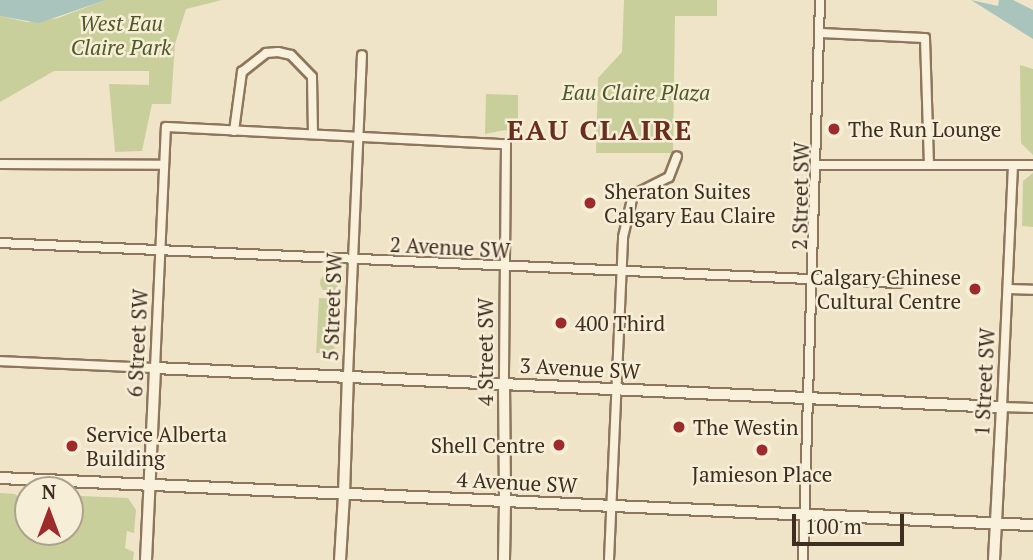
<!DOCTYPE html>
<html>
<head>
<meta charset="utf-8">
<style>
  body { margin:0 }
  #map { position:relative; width:1033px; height:560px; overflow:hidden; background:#f0e4c8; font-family:"PT Serif",serif }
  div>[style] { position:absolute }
  .green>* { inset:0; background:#c9cf9b; transform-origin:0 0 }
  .round { border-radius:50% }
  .water>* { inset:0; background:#a9c4bc }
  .roads { filter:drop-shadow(2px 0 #8d765c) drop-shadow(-2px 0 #8d765c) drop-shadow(0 2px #8d765c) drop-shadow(0 -2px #8d765c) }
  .minor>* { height:8px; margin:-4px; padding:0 4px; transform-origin:4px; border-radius:4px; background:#faf1dc }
  .tertiary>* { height:10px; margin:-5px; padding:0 5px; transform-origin:5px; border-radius:5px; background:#faf1dc }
  .secondary>* { height:10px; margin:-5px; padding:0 5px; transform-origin:5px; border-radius:5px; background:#faf1dc }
  .dots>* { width:19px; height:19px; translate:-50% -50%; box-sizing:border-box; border:4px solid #f7eed8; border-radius:50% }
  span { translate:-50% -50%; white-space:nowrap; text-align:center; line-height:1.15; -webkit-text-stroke:5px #f7eed8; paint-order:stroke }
  .park-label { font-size:21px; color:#4d5a26; font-style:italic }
  .poi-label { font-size:21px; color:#3d2e20 }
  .left { translate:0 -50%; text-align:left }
  .right { translate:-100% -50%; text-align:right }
  .street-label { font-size:21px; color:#3d2e20 }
  .district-label { font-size:28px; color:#6b2e1e; font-weight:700; letter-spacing:2px }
  .north { position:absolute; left:14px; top:476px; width:70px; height:70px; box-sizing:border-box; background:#f7eed8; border:2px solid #ada18e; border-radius:50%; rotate:0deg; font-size:19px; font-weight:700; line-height:28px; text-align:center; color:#3d2e20 }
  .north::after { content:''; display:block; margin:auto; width:24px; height:32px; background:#9e2a2b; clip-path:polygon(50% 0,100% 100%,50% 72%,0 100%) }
  .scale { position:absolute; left:792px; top:514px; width:112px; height:32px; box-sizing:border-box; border:4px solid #3d2e20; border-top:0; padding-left:9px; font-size:21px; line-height:24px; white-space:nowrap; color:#3d2e20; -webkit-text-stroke:5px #f7eed8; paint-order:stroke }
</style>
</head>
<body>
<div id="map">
  <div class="green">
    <i style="clip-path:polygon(106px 0,222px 0,186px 9px,175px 44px,171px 104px,152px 104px,142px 151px,115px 152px,109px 84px,149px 85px,149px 71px,54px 71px,0 102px,0 16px,27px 22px,58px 18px)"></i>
    <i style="clip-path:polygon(624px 0,717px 0,717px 16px,675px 16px,673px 153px,596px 153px,598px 78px,622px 52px)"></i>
    <i style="clip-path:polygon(1020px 65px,1033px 69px,1033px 155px,1021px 143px)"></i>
    <i style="clip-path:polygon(486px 94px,518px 95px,518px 136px,505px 130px,485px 134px)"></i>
    <i style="clip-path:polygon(1033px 173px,1033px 227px,1022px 226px,1023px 181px)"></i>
    <i class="round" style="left:320px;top:274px;width:18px;height:18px"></i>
    <i style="left:319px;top:298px;width:18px;height:55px;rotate:3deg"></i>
    <i style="clip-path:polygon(0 493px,15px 494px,28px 506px,28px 532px,70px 532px,70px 502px,81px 496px,128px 498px,136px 510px,134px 533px,127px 531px,125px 548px,134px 552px,133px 560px,0 560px)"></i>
  </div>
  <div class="water">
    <i style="clip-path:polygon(0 0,106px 0,39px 23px,0 16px)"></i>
    <i style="clip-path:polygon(971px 0,998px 6px,999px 0,1013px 0,1033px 10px,1033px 39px)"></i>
  </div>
  <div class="roads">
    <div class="minor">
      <i style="left:820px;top:33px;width:105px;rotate:2.7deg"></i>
      <i style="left:925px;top:38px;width:127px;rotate:88.2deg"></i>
      <i style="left:234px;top:131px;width:60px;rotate:-82.3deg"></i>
      <i style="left:242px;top:72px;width:31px;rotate:-38deg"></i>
      <i style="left:266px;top:53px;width:12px;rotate:-5deg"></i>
      <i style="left:278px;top:52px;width:13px;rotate:13deg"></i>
      <i style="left:291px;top:55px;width:30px;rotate:46deg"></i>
      <i style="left:312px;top:77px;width:57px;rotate:89deg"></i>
      <i style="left:0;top:164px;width:164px;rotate:0.3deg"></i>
      <i style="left:818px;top:165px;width:215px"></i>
      <i style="left:1013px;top:165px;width:242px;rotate:92.6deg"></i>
      <i style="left:1002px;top:407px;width:31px;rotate:2deg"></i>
      <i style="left:0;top:243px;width:899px;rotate:2.55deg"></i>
      <i style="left:1008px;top:289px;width:25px;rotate:2deg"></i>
      <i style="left:0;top:361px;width:155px;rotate:2.6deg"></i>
      <i style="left:155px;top:368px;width:241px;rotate:-87.4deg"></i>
      <i style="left:166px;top:127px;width:340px;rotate:2.9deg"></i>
      <i style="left:506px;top:144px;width:239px;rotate:90.5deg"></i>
      <i style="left:348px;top:375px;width:320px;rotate:-87.5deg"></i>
      <i style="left:609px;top:560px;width:323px;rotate:-87.5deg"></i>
      <i style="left:623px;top:237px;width:43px;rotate:-76.6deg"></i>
      <i style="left:633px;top:195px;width:40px;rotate:-26.6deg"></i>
      <i style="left:669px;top:177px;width:22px;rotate:-69deg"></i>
      <i style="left:803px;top:560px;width:560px;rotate:-88.26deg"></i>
    </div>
    <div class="tertiary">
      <i style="left:504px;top:383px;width:117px;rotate:89.5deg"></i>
      <i style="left:344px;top:494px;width:119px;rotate:-88.1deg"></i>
      <i style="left:146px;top:560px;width:192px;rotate:-87.3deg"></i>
      <i style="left:155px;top:368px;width:848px;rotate:2.64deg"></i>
      <i style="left:1002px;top:407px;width:153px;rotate:93deg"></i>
    </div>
    <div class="secondary">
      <i style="left:0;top:478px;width:1034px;rotate:2.61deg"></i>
      <i style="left:340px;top:560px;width:66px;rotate:-86.5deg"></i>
      <i style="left:504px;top:560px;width:60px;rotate:-89deg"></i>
    </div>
  </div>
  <div class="dots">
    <i style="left:834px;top:129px;background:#9e2a2b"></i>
    <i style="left:590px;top:203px;background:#9e2a2b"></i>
    <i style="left:975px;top:289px;background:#9e2a2b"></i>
    <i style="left:561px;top:323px;background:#9e2a2b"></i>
    <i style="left:679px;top:427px;background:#9e2a2b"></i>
    <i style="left:559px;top:445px;background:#9e2a2b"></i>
    <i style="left:72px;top:446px;background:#9e2a2b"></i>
    <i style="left:762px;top:450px;background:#9e2a2b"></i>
  </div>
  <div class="park-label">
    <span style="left:121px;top:35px">West Eau<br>Claire Park</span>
    <span style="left:636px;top:92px">Eau Claire Plaza</span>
  </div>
  <div class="poi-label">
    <span class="left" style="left:848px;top:129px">The Run Lounge</span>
    <span class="left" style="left:604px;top:203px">Sheraton Suites<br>Calgary Eau Claire</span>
    <span class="right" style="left:961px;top:289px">Calgary Chinese<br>Cultural Centre</span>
    <span class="left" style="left:575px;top:323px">400 Third</span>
    <span class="left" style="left:693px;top:427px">The Westin</span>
    <span class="left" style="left:86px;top:446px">Service Alberta<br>Building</span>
    <span class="right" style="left:545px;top:445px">Shell Centre</span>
    <span style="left:762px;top:474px">Jamieson Place</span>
  </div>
  <div class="street-label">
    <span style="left:800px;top:196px;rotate:-89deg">2 Street SW</span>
    <span style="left:450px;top:247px;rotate:3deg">2 Avenue SW</span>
    <span style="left:332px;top:307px;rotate:-88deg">5 Street SW</span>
    <span style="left:137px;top:343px;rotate:-87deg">6 Street SW</span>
    <span style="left:485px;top:352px;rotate:-90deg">4 Street SW</span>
    <span style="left:580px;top:368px;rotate:3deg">3 Avenue SW</span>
    <span style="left:984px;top:382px;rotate:-87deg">1 Street SW</span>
    <span style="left:517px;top:482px;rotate:3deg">4 Avenue SW</span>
  </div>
  <div class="district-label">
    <span style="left:600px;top:130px">EAU CLAIRE</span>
  </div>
  <div class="north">N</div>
  <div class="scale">100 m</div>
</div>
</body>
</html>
